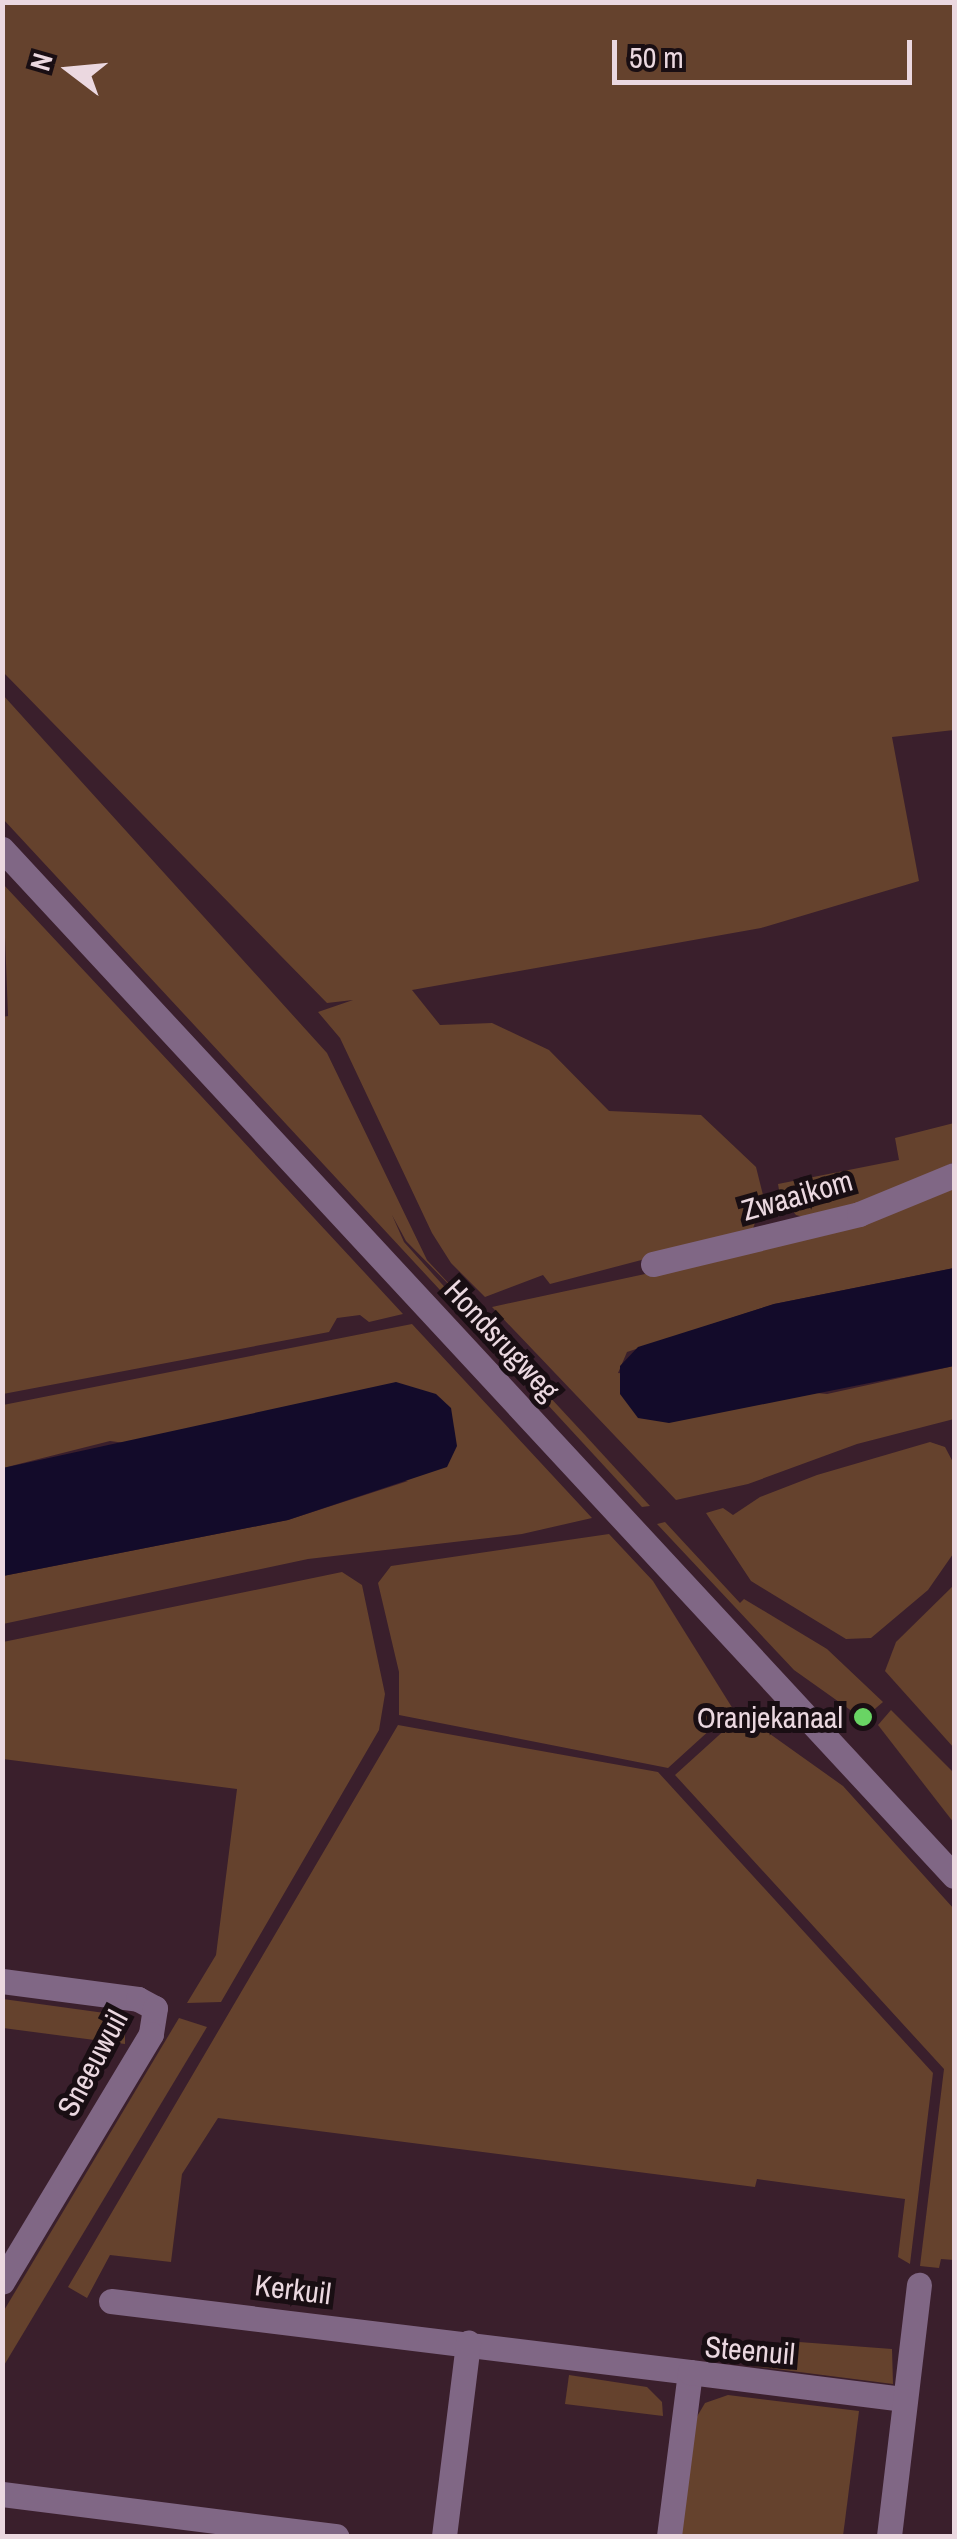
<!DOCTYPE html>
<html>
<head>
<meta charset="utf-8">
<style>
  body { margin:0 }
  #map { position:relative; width:957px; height:2539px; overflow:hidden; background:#3a1f2c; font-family:"Archivo Narrow",sans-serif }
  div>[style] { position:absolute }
  .green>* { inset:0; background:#65422d }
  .water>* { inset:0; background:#130b2a }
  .minor>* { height:25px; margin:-12.5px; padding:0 12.5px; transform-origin:12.5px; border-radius:12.5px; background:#806785 }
  .dots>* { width:28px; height:28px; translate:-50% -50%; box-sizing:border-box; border:5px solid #190e13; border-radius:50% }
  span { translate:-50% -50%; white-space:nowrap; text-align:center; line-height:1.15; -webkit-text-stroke:10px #190e13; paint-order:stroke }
  .street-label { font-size:30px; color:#ebd8e0 }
  .poi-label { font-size:30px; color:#ebd8e0 }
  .right { translate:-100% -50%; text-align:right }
  .frame { position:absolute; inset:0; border:5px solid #ebd8e0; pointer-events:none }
  .north { position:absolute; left:20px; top:20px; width:100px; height:100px; -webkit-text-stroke:8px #190e13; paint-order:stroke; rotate:286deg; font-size:28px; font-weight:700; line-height:40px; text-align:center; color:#ebd8e0 }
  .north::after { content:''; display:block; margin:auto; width:35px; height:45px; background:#ebd8e0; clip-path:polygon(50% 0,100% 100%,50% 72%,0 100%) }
  .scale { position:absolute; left:612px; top:40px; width:300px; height:45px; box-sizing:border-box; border:5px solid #ebd8e0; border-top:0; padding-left:12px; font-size:30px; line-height:35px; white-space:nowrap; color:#ebd8e0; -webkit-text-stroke:8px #190e13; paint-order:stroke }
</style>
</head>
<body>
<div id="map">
  <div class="green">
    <i style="clip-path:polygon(2px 3px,954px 3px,954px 730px,892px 737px,919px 881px,761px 928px,412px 990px,440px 1025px,492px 1023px,549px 1050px,609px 1111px,701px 1115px,756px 1167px,764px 1199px,752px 1231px,550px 1284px,543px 1275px,485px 1297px,451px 1263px,432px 1233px,340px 1038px,318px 1012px,353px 1000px,327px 1003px,3px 672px)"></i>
    <i style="clip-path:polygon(3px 695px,327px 1053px,427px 1260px,466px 1302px,406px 1241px,392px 1215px,404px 1242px,459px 1303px,453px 1304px,3px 819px)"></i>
    <i style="clip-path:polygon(3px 884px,202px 1097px,403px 1314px,369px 1322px,360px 1315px,337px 1318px,329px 1332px,3px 1394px,2px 1017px,8px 1016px)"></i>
    <i style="clip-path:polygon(954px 1123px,954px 1162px,903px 1187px,811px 1219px,796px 1215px,780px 1196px,778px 1184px,899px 1160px,895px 1138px)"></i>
    <i style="clip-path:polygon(954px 1183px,954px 1268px,774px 1304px,627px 1352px,618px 1373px,827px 1394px,954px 1366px,954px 1419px,857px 1444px,748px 1484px,676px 1500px,492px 1307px,826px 1235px)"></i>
    <i style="clip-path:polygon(470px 1311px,585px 1435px,650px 1506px,642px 1507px,463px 1313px)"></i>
    <i style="clip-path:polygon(412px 1324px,592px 1518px,522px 1534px,308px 1559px,3px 1624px,3px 1576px,288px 1520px,408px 1481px,110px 1441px,3px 1468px,3px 1405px)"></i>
    <i style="clip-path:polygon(930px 1442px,945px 1447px,954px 1464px,953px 1554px,928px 1590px,871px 1638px,846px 1639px,751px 1581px,706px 1513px,723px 1508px,733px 1515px,760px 1497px,817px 1475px)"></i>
    <i style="clip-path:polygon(665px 1522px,740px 1603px,744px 1599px,827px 1649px,883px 1702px,863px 1719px,794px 1670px,657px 1524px)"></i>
    <i style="clip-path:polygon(609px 1534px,653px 1581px,733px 1709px,668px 1768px,399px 1715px,399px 1672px,378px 1583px,391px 1566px)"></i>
    <i style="clip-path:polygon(342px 1572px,362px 1585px,385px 1694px,379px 1730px,221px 2002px,187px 2003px,216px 1955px,237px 1789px,3px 1759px,3px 1642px)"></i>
    <i style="clip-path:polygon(954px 1585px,954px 1748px,885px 1671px,896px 1642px)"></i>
    <i style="clip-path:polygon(891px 1710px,954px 1773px,954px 1823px,878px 1725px)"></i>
    <i style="clip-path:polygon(739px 1717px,756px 1735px,763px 1729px,843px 1786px,954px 1909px,954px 2260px,941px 2259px,939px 2268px,920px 2266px,944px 2069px,675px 1775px)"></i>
    <i style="clip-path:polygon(398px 1725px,658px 1772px,933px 2073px,910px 2264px,898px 2257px,905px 2199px,757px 2179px,755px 2187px,218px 2118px,182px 2174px,171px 2262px,110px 2255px,87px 2298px,68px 2287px)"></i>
    <i style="clip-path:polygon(3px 1999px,112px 2014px,125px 2027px,125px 2044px,3px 2028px)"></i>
    <i style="clip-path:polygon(179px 2018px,207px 2027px,3px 2367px,3px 2312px)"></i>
    <i style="clip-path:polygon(799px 2342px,892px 2349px,893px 2384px,753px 2366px,756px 2344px,797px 2349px)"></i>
    <i style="clip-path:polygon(569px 2375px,647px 2387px,662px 2402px,663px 2416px,565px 2404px)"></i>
    <i style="clip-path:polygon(728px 2395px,859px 2411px,843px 2536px,680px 2536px,695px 2420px,705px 2403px)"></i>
  </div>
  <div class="water">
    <i style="clip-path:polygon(954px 1268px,954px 1366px,669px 1423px,638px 1418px,620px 1394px,620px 1366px,638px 1347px,774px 1304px)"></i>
    <i style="clip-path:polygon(396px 1382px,436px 1394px,451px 1408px,457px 1446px,447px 1467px,288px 1520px,3px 1576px,3px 1468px)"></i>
  </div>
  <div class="minor">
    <i style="left:2px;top:849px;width:1400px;rotate:47.17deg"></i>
    <i style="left:653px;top:1264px;width:212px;rotate:-13.6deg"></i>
    <i style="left:859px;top:1214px;width:103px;rotate:-22.3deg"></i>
    <i style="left:2px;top:1981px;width:137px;rotate:7.5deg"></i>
    <i style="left:138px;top:1999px;width:19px;rotate:28deg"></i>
    <i style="left:155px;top:2008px;width:26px;rotate:99deg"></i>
    <i style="left:151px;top:2034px;width:289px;rotate:121deg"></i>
    <i style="left:111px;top:2301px;width:583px;rotate:6.99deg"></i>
    <i style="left:2px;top:2494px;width:337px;rotate:7.2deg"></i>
    <i style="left:444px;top:2536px;width:195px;rotate:-82.9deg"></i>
    <i style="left:669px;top:2536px;width:165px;rotate:-82.7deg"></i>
    <i style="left:690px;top:2372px;width:216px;rotate:7.2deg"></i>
    <i style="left:889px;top:2536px;width:253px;rotate:-83.2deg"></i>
  </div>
  <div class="dots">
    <i style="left:863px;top:1717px;background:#69d464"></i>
  </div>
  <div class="street-label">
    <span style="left:797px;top:1195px;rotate:-16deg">Zwaaikom</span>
    <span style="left:502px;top:1340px;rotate:47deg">Hondsrugweg</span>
    <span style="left:92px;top:2063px;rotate:-62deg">Sneeuwuil</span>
    <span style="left:293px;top:2289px;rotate:7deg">Kerkuil</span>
    <span style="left:750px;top:2350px;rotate:5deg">Steenuil</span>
  </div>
  <div class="poi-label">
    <span class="right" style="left:843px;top:1717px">Oranjekanaal</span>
  </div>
  <div class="frame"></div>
  <div class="north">N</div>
  <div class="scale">50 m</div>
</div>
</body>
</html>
